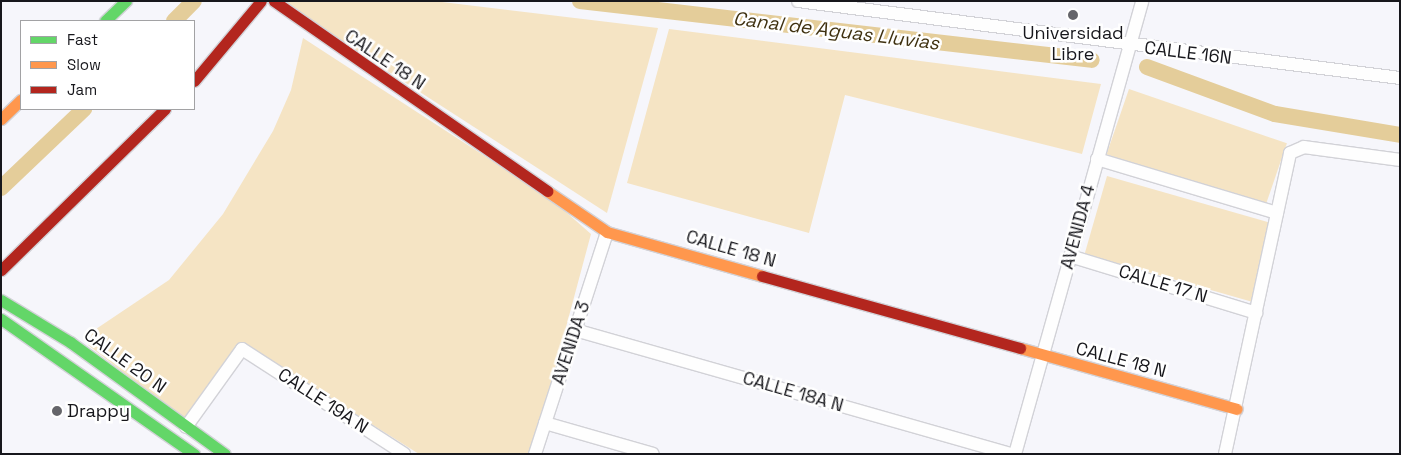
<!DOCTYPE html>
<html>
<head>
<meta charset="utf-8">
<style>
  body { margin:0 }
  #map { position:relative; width:1401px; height:455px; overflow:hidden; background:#f6f6fb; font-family:"Space Grotesk",sans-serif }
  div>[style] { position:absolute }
  .green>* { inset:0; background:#f5e4c4; transform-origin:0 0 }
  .canal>* { height:16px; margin:-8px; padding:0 8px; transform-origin:8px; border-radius:8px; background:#e4cd9a }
  .roads { filter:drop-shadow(1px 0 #d2d2d7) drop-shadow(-1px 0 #d2d2d7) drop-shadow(0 1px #d2d2d7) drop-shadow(0 -1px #d2d2d7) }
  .street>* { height:12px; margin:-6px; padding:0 6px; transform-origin:6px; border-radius:6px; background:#fefefe }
  .fast>* { height:11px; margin:-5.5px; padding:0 5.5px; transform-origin:5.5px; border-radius:5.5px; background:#63d668 }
  .slow>* { height:11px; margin:-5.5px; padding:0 5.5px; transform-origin:5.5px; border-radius:5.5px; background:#ff974d }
  .jam>* { height:11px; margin:-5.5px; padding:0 5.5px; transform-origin:5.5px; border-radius:5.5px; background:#b3261e }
  .dots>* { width:14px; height:14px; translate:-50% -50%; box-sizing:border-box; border:2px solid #fff; border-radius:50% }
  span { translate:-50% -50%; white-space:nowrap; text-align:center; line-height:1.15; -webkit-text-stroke:5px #fff; paint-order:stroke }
  .poi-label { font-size:18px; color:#17171c }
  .left { translate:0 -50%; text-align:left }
  .street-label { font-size:18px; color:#17171c }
  .water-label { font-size:19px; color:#3f3110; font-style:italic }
  .frame { position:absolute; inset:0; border:2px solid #17171c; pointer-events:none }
  .legend { position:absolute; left:20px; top:20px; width:175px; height:90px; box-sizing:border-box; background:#fff; border:1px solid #a2a2a4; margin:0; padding:6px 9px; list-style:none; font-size:15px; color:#17171c }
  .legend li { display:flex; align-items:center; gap:10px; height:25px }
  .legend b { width:25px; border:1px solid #a2a2a4 }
</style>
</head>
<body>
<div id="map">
  <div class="green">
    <i style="clip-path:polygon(279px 1px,434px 1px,658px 28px,607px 213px)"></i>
    <i style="clip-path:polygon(669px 29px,1101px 84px,1082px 154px,845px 95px,809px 233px,627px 183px)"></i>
    <i style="clip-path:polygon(303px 38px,551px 199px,591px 234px,532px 454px,419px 454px,241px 342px,186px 421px,88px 345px,93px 331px,169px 280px,223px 214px,273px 131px,291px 90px)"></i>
    <i style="left:1129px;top:89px;width:167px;height:69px;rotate:19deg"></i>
    <i style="left:1107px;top:176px;width:173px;height:81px;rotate:16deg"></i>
  </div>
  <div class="canal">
    <i style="left:580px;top:1px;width:515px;rotate:6.57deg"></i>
    <i style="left:174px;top:21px;width:28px;rotate:-45deg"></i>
    <i style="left:1147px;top:67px;width:136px;rotate:20.2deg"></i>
    <i style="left:1275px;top:114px;width:127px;rotate:9.5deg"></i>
    <i style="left:1px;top:188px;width:115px;rotate:-43.6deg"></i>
  </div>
  <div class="roads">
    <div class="street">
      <i style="left:798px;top:1px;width:607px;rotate:7.29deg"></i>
      <i style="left:1097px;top:159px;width:188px;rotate:16.7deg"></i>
      <i style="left:1070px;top:256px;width:195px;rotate:17deg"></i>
      <i style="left:575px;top:330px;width:453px;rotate:15.9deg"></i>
      <i style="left:545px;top:423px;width:112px;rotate:16deg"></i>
      <i style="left:186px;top:427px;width:96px;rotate:-54.3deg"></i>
      <i style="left:242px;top:349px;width:193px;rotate:32.9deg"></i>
      <i style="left:535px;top:454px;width:233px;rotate:-72deg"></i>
      <i style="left:1015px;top:454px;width:470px;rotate:-74.3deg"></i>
      <i style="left:1225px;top:454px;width:308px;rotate:-77.8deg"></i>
      <i style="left:1290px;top:153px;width:15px;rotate:-23deg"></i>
      <i style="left:1304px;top:147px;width:97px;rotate:7.7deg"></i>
    </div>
    <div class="fast">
      <i style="left:105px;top:21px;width:29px;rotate:-44deg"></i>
      <i style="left:1px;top:300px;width:81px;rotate:31.3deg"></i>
      <i style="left:70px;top:342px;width:191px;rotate:35.9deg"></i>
      <i style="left:1px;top:319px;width:236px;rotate:35deg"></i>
    </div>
    <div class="slow">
      <i style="left:1px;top:119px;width:28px;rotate:-44deg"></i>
      <i style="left:547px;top:191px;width:73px;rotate:34.3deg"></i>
      <i style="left:607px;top:232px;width:161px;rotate:15.8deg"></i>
      <i style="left:1020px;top:348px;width:225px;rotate:15.7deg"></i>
    </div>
    <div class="jam">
      <i style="left:274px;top:1px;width:333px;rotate:34.8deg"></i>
      <i style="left:194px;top:81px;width:104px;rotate:-50.1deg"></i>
      <i style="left:1px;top:270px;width:230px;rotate:-44.5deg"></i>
      <i style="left:762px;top:276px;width:268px;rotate:15.6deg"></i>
    </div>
  </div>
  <div class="dots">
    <i style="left:1073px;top:15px;background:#65656a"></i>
    <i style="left:57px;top:411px;background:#65656a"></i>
  </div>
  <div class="poi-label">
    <span style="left:1073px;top:44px">Universidad<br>Libre</span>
    <span class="left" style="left:67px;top:411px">Drappy</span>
  </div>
  <div class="street-label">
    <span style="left:1188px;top:53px;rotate:7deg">CALLE 16N</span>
    <span style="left:385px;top:60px;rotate:34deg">CALLE 18 N</span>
    <span style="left:1078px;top:227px;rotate:-75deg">AVENIDA 4</span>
    <span style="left:731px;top:249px;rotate:16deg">CALLE 18 N</span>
    <span style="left:1163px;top:284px;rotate:17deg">CALLE 17 N</span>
    <span style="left:571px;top:343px;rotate:-72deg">AVENIDA 3</span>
    <span style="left:1121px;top:360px;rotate:15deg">CALLE 18 N</span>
    <span style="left:125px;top:361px;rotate:36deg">CALLE 20 N</span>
    <span style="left:793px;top:392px;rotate:16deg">CALLE 18A N</span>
    <span style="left:323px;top:401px;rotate:33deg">CALLE 19A N</span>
  </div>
  <div class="water-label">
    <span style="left:836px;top:31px;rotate:7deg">Canal de Aguas Lluvias</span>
  </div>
  <div class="frame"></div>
  <ul class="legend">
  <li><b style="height:6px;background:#63d668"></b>Fast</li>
  <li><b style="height:6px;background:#ff974d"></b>Slow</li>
  <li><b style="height:6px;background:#b3261e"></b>Jam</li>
  </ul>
</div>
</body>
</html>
